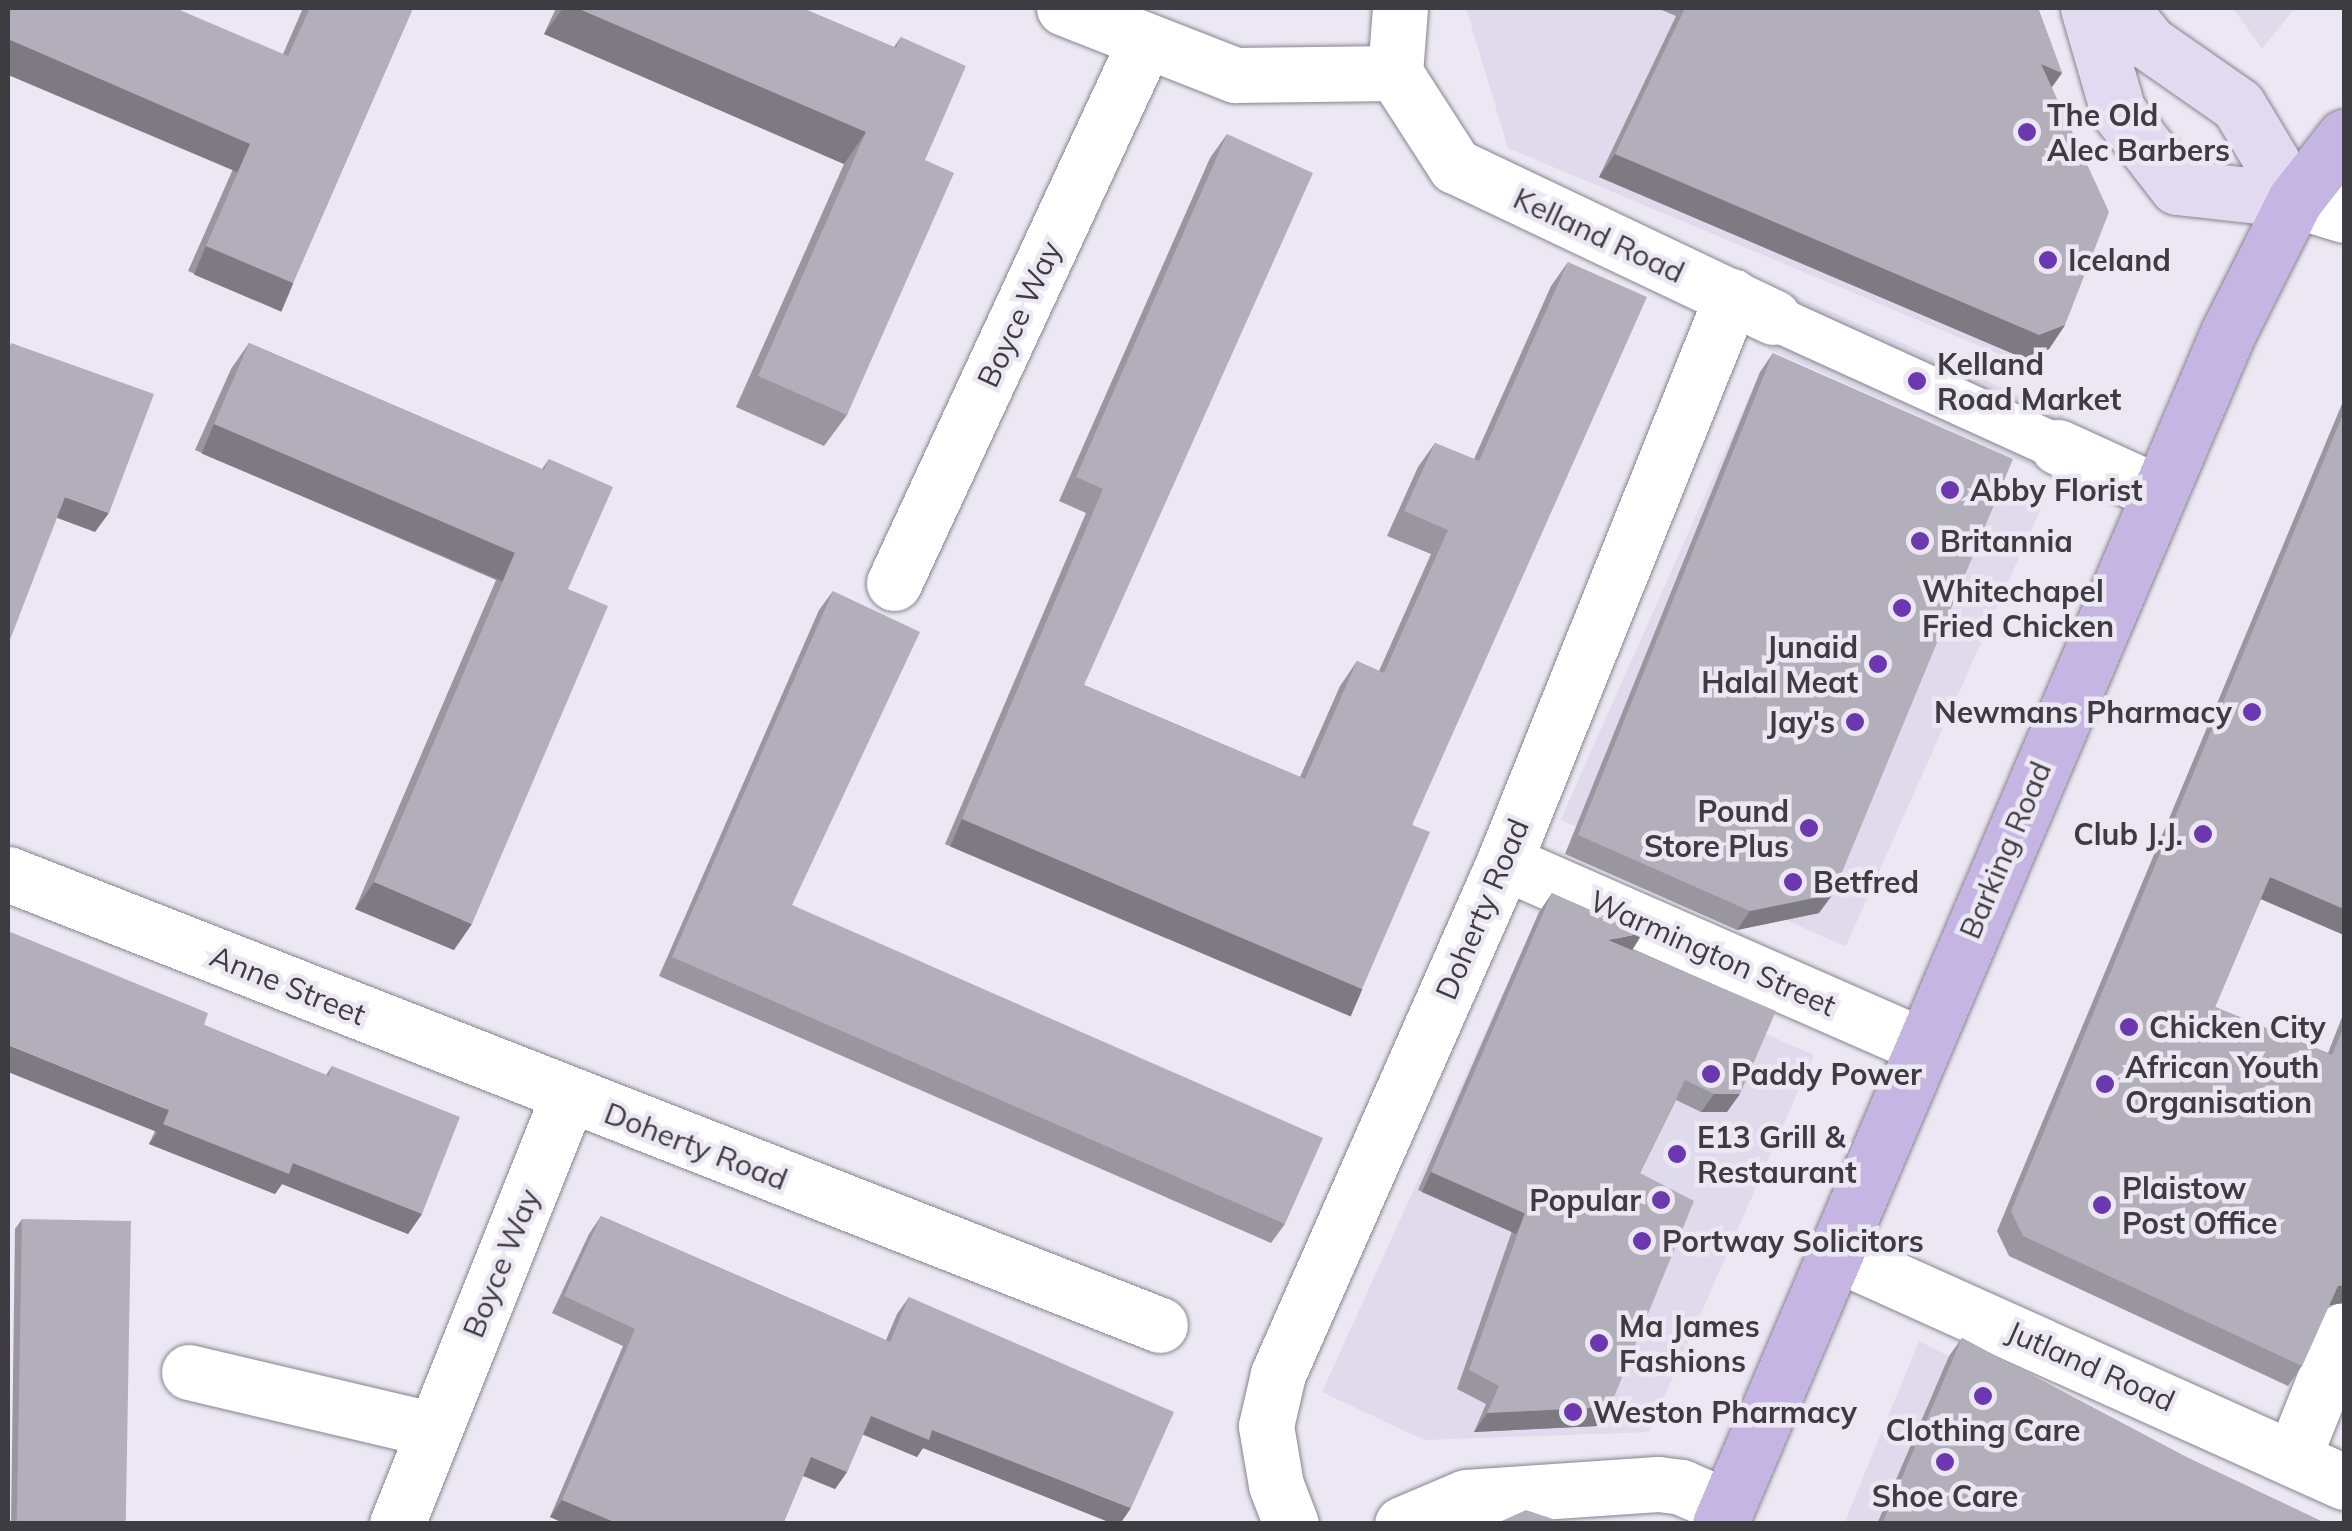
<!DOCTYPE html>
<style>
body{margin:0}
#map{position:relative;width:2352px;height:1531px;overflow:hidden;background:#ebe8f3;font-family:Mulish,sans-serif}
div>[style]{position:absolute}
.built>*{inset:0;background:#dfdaec;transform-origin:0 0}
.roads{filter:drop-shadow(0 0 2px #87848e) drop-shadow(0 0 2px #87848e)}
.pedestrian>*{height:45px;margin:-22.5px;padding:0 22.5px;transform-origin:22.5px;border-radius:22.5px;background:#fff}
.minor>*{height:55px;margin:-27.5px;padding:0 27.5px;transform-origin:27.5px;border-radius:27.5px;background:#fff}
.tertiary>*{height:55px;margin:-27.5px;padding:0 27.5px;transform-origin:27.5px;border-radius:27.5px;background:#fff}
.secondary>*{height:55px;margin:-27.5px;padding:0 27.5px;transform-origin:27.5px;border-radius:27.5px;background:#e2daf1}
.primary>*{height:55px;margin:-27.5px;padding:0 27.5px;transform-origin:27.5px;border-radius:27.5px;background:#c4b5e2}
.wall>*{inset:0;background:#9996a0}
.shaded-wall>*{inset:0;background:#7d7a82;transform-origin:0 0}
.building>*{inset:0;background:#b2afba;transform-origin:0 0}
.dots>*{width:28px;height:28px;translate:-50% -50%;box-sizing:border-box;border:5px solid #ebe8f3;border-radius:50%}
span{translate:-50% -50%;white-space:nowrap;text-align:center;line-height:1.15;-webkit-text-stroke:9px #ebe8f3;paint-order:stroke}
.poi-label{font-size:30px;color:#3d3c40;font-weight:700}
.left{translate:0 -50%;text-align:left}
.right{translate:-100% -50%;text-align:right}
.street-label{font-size:30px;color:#3d3c40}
.frame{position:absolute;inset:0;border:10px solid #3d3c40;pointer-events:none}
</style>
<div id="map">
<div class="built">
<i style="clip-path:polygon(1466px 8px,2009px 8px,2093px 245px,2037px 370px,1508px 148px)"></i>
<i style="clip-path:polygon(2233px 8px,2295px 8px,2262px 49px)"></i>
<i style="left:1792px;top:294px;width:298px;height:60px;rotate:24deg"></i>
<i style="left:1760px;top:372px;width:312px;height:490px;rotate:24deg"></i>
<i style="clip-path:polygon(1531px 931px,1814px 1055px,1649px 1432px,1424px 1440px,1322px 1392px)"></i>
<i style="clip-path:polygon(1919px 1341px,2175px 1471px,2157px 1523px,1844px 1524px)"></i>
</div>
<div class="roads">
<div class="pedestrian">
<i style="left:1773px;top:317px;width:313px;rotate:24.5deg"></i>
</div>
<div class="minor">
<i style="left:1064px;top:8px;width:184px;rotate:21.4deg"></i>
<i style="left:1235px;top:75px;width:160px;rotate:-0.7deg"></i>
<i style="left:1395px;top:73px;width:111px;rotate:57.2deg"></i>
<i style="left:1455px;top:166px;width:352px;rotate:25.4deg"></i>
<i style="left:1395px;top:73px;width:65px;rotate:-85.6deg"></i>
<i style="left:2058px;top:447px;width:111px;rotate:24.5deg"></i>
<i style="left:894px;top:583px;width:594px;rotate:-65.12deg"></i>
<i style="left:1504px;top:862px;width:455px;rotate:23.7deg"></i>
<i style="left:8px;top:874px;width:1237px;rotate:21.38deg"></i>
<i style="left:1835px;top:1253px;width:558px;rotate:24.22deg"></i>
<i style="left:189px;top:1372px;width:252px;rotate:13.3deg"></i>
<i style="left:2293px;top:1458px;width:138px;rotate:-68.3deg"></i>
<i style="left:397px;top:1524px;width:461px;rotate:-68.2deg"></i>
<i style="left:1291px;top:1524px;width:42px;rotate:-111deg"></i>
<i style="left:1276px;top:1485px;width:60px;rotate:-99.6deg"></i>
<i style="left:1266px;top:1426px;width:53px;rotate:-77deg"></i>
<i style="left:1278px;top:1374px;width:560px;rotate:-66.18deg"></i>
<i style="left:1504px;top:862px;width:610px;rotate:-68.06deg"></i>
<i style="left:1402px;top:1524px;width:69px;rotate:-22.9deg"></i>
<i style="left:1466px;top:1497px;width:192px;rotate:-3.9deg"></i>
<i style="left:1658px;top:1484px;width:23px;rotate:7deg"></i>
<i style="left:1681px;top:1487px;width:50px;rotate:23.5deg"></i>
</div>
<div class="tertiary">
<i style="left:2295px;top:200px;width:51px;rotate:17deg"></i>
</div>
<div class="secondary">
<i style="left:2088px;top:8px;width:107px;rotate:73.8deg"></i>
<i style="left:2118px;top:111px;width:96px;rotate:52.2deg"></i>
<i style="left:2177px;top:187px;width:119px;rotate:6.3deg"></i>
<i style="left:2121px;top:8px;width:45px;rotate:51.3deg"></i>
<i style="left:2149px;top:43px;width:108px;rotate:34.9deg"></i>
<i style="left:2238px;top:105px;width:111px;rotate:59deg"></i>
</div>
<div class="primary">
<i style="left:1720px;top:1524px;width:1295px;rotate:-66.9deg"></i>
<i style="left:2228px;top:333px;width:149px;rotate:-63.3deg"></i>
<i style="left:2295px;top:200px;width:80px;rotate:-52.1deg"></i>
</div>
</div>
<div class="wall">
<i style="clip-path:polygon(8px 8px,283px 54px,303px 8px,413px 8px,293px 283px,275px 308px,188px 271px,233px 169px,8px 72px)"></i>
<i style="clip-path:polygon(556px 8px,802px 8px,894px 47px,901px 37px,925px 160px,847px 415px,824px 446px,736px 407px,844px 164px,544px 34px)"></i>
<i style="clip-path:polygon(1657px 8px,2038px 8px,2062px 73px,2052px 87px,2065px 325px,2049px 349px,2023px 358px,1599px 177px,1676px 16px)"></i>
<i style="clip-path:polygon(1227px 134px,1084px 685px,1300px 777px,1340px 686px,1357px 661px,1379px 671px,1431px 554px,1387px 536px,1418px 467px,1435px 443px,1474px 459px,1551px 286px,1568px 262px,1412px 825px,1345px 1013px,945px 844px,1086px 513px,1059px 501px,1210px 158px)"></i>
<i style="clip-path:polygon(249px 343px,542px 469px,549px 459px,568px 589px,454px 950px,355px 909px,496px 580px,195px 450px,231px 369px)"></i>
<i style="clip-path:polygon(1773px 353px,1819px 913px,1737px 930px,1565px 854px,1760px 372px)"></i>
<i style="clip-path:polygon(2344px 399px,2344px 935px,2261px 899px,2215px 1007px,2328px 1053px,2344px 1012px,2344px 1303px,2329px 1305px,2302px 1366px,2288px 1386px,2009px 1256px,1997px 1231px)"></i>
<i style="clip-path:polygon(833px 591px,792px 905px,1285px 1224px,1271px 1243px,659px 976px,819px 610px)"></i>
<i style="clip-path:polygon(1552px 893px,1632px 950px,1727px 1112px,1701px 1112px,1676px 1100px,1640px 1173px,1610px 1407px,1597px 1426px,1474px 1432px,1486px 1404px,1457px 1389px,1512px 1231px,1418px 1190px,1539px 912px)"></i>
<i style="clip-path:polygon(204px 1025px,326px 1075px,332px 1066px,422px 1214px,408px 1234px,282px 1184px,275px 1194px,149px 1144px)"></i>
<i style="clip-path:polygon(601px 1216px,886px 1340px,897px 1314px,909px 1297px,1120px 1524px,1114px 1524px,923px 1448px,917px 1457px,863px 1434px,847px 1472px,835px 1489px,803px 1476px,783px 1524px,566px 1524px,550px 1517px,623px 1346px,552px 1313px,589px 1234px)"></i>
<i style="clip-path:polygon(22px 1219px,125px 1524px,11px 1524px,15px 1229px)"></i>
<i style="clip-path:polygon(1962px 1338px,2186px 1457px,2327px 1524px,1877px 1524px,1949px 1356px)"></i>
</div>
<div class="shaded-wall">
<i style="clip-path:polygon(563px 8px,577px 8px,866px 132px,844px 164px,544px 34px)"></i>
<i style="left:8px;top:39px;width:264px;height:33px;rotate:23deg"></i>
<i style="clip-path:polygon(2041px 64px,2062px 73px,2045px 96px)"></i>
<i style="clip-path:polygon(1615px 154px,2065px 325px,2049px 349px,2023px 358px,1599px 177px)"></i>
<i style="left:206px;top:246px;width:95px;height:31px;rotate:23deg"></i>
<i style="left:214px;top:424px;width:327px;height:32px;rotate:23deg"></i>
<i style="clip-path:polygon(65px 497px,109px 513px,95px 532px,52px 516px)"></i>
<i style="left:962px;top:819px;width:435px;height:30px;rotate:23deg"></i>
<i style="clip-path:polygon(2270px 877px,2344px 909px,2344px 935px,2256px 897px)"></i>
<i style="clip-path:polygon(374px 882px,472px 924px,454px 950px,355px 909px)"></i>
<i style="clip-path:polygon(1833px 894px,1819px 913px,1737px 930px,1750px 911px)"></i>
<i style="clip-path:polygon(1643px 933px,1631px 952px,1608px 940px)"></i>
<i style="left:8px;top:1045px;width:174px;height:25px;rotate:22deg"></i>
<i style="clip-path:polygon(1714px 1094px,1740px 1094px,1727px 1112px,1701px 1112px)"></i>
<i style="clip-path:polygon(163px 1124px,293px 1163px,422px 1214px,408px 1234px,282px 1184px,275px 1194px,149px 1144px)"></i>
<i style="left:1431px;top:1172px;width:103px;height:22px;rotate:24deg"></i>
<i style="clip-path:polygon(2344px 1285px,2344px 1303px,2324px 1306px,2338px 1286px)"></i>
<i style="clip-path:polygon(1610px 1407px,1597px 1426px,1474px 1432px,1487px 1413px)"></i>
<i style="clip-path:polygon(871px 1416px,932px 1430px,1131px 1508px,1120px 1524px,1114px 1524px,923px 1448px,917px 1457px,859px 1433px)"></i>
<i style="clip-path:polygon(811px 1457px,847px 1472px,835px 1489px,799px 1474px)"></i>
<i style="clip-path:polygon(562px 1500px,619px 1524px,566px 1524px,550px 1517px)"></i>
</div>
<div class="building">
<i style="clip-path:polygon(8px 8px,175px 8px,288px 56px,310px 8px,413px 8px,293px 283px,206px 246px,250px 144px,8px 39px)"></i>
<i style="clip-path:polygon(577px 8px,802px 8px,896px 48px,901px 37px,966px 66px,925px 160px,954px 173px,847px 415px,758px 376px,866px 132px)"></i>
<i style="clip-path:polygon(1685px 8px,2038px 8px,2062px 73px,2041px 64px,2109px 212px,2065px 325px,2039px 335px,1615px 154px)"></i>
<i style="clip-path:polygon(1227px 134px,1313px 173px,1084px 685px,1305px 779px,1357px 661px,1384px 673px,1448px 530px,1404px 511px,1435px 443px,1479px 461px,1568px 262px,1647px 297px,1412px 825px,1430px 832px,1362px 989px,962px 819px,1103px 489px,1076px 477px)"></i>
<i style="clip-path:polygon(11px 343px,154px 394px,109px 513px,65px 497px,8px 645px,8px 353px)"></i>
<i style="clip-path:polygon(249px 343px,544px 470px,549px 459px,613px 487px,568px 589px,608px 606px,472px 924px,374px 882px,515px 553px,214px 424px)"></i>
<i style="clip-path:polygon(1773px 353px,2013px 459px,1833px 894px,1750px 911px,1578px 835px)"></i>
<i style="clip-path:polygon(2344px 412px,2344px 909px,2270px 877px,2215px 1007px,2332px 1055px,2344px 1026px,2344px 1285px,2338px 1286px,2302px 1366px,2023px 1236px,2011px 1211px)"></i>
<i style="clip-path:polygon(833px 591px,920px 632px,792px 905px,1323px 1138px,1285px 1224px,672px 957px)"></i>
<i style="clip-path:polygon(1552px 893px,1643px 933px,1608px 940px,1776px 1011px,1740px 1094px,1714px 1094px,1685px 1080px,1640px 1173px,1694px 1201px,1610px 1407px,1487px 1413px,1499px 1386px,1469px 1370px,1525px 1213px,1431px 1172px)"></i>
<i style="clip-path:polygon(8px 931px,208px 1013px,204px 1025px,266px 1051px,329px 1076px,332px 1066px,460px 1117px,422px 1214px,293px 1163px,289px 1174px,163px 1124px,169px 1110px,8px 1045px)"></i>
<i style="clip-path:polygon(601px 1216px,890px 1342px,909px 1297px,1174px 1412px,1131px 1508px,932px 1430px,929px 1440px,871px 1416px,847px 1472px,811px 1457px,783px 1524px,619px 1524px,562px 1500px,635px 1329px,564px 1296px)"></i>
<i style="left:22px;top:1219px;width:109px;height:305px;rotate:1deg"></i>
<i style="clip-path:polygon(1962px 1338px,2186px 1457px,2327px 1524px,1882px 1524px)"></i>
<i style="clip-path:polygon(1526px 1510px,1568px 1524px,1495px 1524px)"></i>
</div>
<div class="dots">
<i style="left:2027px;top:132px;background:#6b38af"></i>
<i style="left:2048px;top:260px;background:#6b38af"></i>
<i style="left:1917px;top:381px;background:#6b38af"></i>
<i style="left:1950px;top:490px;background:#6b38af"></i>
<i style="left:1920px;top:541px;background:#6b38af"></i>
<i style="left:1902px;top:608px;background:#6b38af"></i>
<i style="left:1878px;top:664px;background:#6b38af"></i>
<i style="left:2252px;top:712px;background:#6b38af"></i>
<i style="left:1855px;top:722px;background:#6b38af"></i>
<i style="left:1809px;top:828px;background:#6b38af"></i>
<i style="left:2203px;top:834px;background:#6b38af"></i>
<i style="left:1793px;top:882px;background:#6b38af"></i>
<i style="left:2129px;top:1027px;background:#6b38af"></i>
<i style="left:1711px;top:1074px;background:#6b38af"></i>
<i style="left:2105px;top:1084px;background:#6b38af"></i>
<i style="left:1677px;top:1154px;background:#6b38af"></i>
<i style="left:1661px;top:1200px;background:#6b38af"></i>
<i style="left:2102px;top:1205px;background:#6b38af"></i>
<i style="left:1642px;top:1241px;background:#6b38af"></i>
<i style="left:1599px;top:1343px;background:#6b38af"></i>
<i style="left:1983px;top:1396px;background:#6b38af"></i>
<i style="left:1573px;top:1412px;background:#6b38af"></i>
<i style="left:1945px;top:1462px;background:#6b38af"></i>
</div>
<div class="poi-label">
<span class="left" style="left:2047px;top:132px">The Old<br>Alec Barbers</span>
<span class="left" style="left:2068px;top:260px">Iceland</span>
<span class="left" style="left:1937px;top:381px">Kelland<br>Road Market</span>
<span class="left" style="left:1970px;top:490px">Abby Florist</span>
<span class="left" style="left:1940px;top:541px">Britannia</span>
<span class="left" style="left:1922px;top:608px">Whitechapel<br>Fried Chicken</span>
<span class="right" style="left:1858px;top:664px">Junaid<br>Halal Meat</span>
<span class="right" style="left:2232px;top:712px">Newmans Pharmacy</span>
<span class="right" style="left:1835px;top:722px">Jay's</span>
<span class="right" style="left:1789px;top:828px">Pound<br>Store Plus</span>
<span class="right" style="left:2183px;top:834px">Club J.J.</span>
<span class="left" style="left:1813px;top:882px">Betfred</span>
<span class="left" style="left:2149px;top:1027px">Chicken City</span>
<span class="left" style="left:2125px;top:1084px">African Youth<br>Organisation</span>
<span class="left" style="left:1731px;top:1074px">Paddy Power</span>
<span class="left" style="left:1697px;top:1154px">E13 Grill &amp;<br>Restaurant</span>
<span class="left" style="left:2122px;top:1205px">Plaistow<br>Post Office</span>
<span class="right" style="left:1641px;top:1200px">Popular</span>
<span class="left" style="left:1662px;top:1241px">Portway Solicitors</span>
<span class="left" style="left:1619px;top:1343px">Ma James<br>Fashions</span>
<span class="left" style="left:1593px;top:1412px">Weston Pharmacy</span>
<span style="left:1983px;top:1430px">Clothing Care</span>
<span style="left:1945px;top:1496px">Shoe Care</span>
</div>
<div class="street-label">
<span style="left:1599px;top:235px;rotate:25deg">Kelland Road</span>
<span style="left:1019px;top:314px;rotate:-65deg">Boyce Way</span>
<span style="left:2005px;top:850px;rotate:-67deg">Barking Road</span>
<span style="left:1482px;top:909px;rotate:-67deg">Doherty Road</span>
<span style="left:1713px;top:953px;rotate:24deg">Warmington Street</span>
<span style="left:288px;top:985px;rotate:22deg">Anne Street</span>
<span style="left:696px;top:1146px;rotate:21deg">Doherty Road</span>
<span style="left:501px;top:1263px;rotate:-68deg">Boyce Way</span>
<span style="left:2091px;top:1366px;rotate:24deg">Jutland Road</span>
</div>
<div class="frame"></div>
</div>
